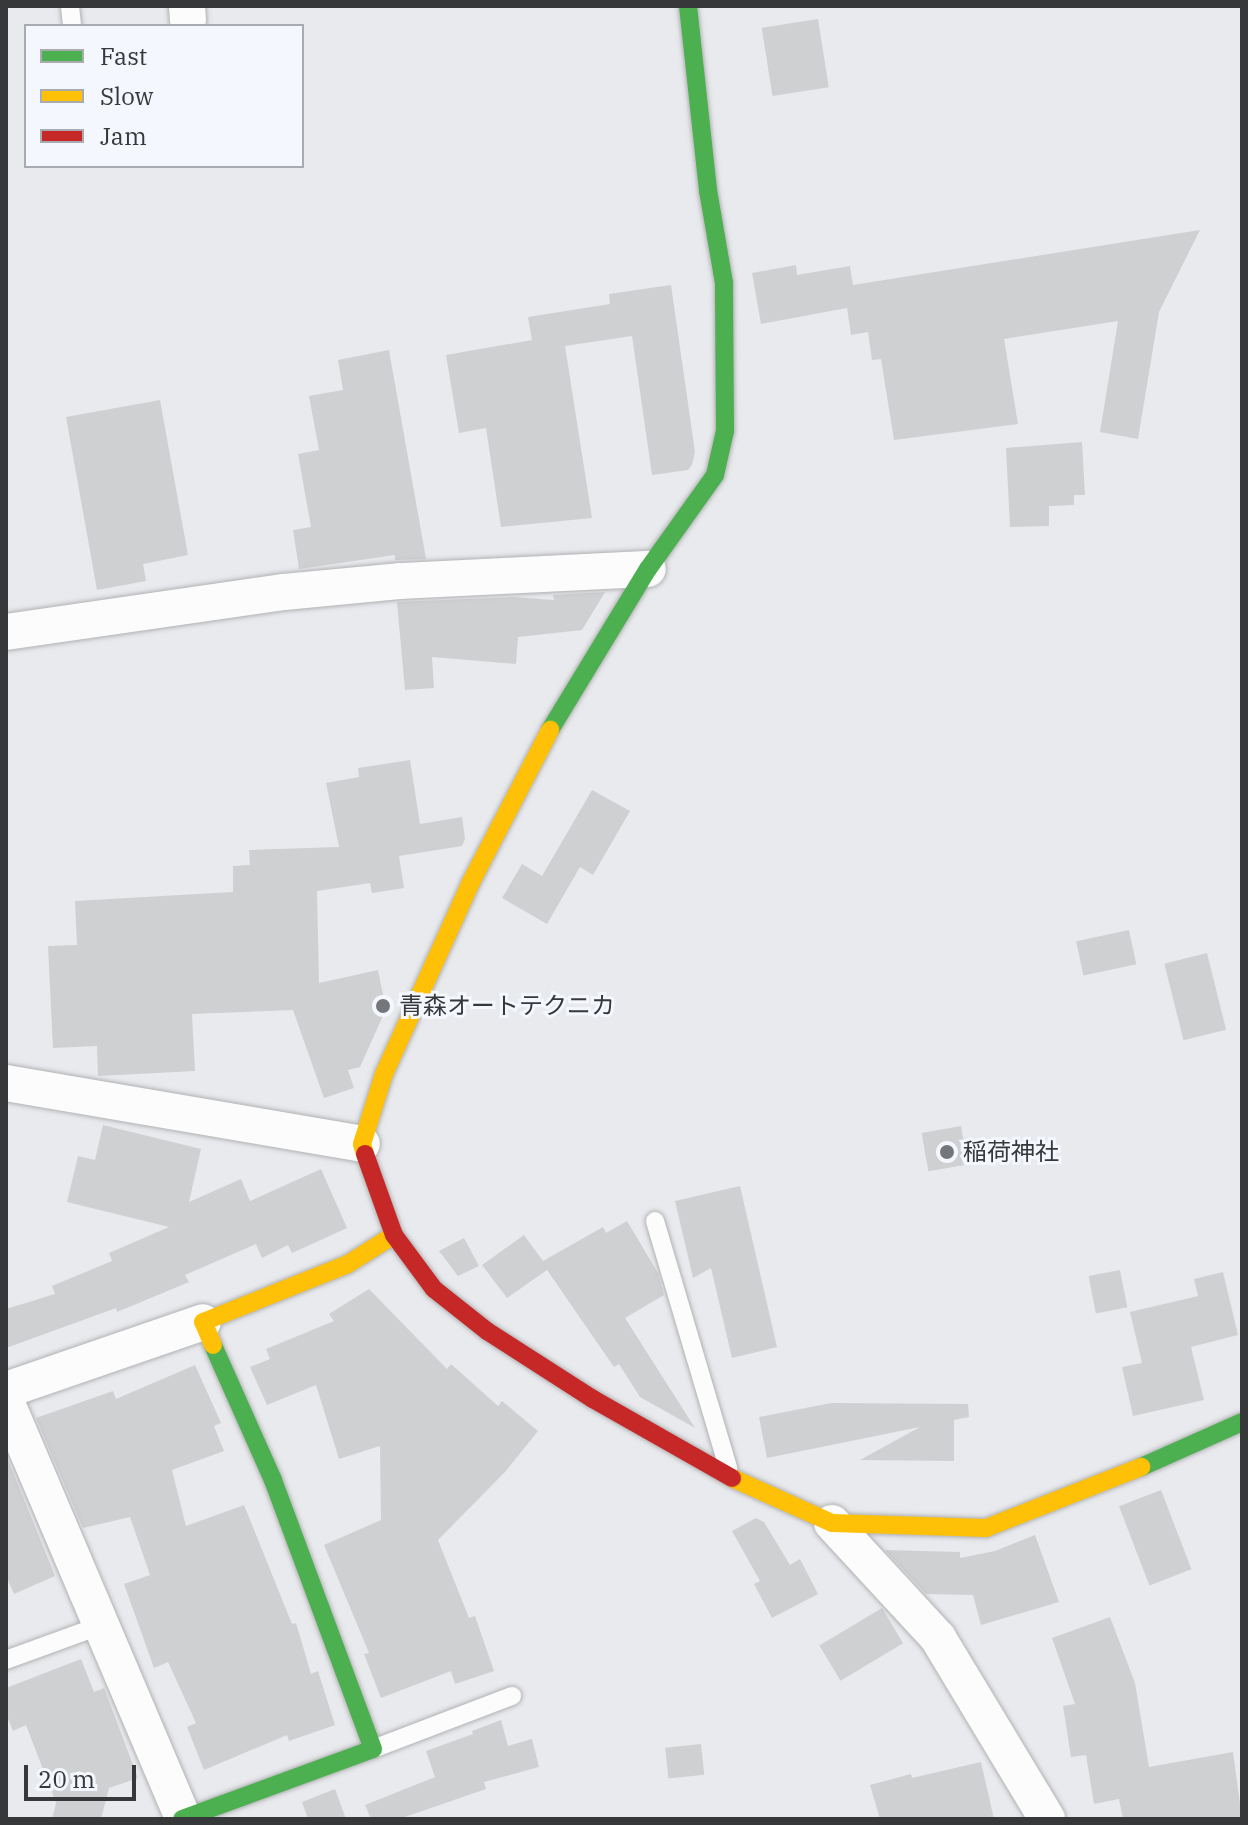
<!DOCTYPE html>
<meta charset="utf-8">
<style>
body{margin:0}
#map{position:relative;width:1248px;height:1825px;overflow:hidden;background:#e9eaed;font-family:"IBM Plex Serif","Noto Sans JP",serif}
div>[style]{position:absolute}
.building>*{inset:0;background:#cfd0d2;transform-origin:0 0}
.roads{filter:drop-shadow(0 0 2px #b1b2b4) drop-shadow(0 0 2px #b1b2b4)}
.lane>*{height:18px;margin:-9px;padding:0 9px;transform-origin:9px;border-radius:9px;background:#fcfcfc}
.street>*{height:36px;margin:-18px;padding:0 18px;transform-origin:18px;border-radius:18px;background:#fcfcfc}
.fast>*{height:18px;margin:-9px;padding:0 9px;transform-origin:9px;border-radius:9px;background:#4caf50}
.slow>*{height:18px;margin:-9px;padding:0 9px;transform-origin:9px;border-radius:9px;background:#ffc107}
.jam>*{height:18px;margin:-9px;padding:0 9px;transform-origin:9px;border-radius:9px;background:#c62828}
.dots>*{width:22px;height:22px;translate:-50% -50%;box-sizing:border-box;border:4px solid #f4f7fd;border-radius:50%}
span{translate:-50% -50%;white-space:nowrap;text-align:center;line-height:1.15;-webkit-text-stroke:6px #f4f7fd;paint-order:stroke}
.poi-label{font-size:24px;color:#37383a}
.left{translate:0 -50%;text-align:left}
.frame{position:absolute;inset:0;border:8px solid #37383a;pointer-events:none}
.legend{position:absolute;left:24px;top:24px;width:280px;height:144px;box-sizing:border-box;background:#f4f7fd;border:2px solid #a8abaf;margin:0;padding:10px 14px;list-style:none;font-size:24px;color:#37383a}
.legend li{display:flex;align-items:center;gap:16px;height:40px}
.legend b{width:40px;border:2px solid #a8abaf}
.scale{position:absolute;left:24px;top:1765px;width:112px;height:36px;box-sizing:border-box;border:4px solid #37383a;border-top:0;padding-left:10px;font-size:24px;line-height:28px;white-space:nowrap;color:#37383a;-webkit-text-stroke:6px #f4f7fd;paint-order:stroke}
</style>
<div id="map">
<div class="building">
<i style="left:818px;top:19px;width:69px;height:57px;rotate:81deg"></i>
<i style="clip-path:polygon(1200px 230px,1159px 312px,1138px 439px,1100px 432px,1118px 321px,1004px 339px,1018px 424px,894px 440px,881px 359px,872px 360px,868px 332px,851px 335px,847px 308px,761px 324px,752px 273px,796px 265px,797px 275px,850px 266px,853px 285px)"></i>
<i style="clip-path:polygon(671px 285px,695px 452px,692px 465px,688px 470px,652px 475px,632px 336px,565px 346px,592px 518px,501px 527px,486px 428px,459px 433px,446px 355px,532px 340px,528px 317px,610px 304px,609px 294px)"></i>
<i style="clip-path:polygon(389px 350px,426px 559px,395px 560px,395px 555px,299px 569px,293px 530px,311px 527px,298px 454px,319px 450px,309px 396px,343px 390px,338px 360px)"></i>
<i style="clip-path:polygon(160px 400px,188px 555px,143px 564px,146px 581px,97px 590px,66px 417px)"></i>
<i style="clip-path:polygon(1082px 442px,1085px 495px,1074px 495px,1074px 505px,1049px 506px,1049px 526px,1010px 527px,1006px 448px)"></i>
<i style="clip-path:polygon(605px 592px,582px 630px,518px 637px,516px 664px,432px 657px,434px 688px,405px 690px,397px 602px,514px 597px,554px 600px,553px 595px)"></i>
<i style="clip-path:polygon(410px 760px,420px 824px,462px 817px,465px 839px,462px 846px,399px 856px,404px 888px,372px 893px,370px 883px,317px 891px,319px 983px,378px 970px,386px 1009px,360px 1067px,348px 1070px,354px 1088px,324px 1098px,293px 1010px,192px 1014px,195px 1071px,98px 1076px,97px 1046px,53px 1048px,48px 946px,77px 945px,75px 901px,233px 892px,233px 866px,250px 865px,249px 850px,339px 847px,326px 783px,359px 777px,358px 768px)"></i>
<i style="clip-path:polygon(592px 790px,630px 811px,593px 875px,580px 867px,547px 924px,502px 898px,522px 864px,542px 876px)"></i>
<i style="left:1129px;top:930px;width:35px;height:54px;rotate:78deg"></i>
<i style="left:1207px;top:953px;width:79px;height:44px;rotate:76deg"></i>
<i style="clip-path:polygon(103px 1125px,201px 1149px,189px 1202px,241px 1179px,250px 1201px,321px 1169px,347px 1228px,292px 1253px,288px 1245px,262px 1258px,256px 1244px,185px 1275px,189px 1282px,117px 1312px,116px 1308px,6px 1348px,6px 1309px,55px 1294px,52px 1286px,112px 1261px,109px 1253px,169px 1227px,67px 1202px,78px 1156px,95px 1160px)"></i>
<i style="left:961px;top:1126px;width:39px;height:40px;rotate:80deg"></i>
<i style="clip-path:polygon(740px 1186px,777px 1347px,732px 1358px,711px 1268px,693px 1278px,675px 1201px)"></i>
<i style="clip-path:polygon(627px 1221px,658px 1273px,664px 1295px,625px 1318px,695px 1428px,640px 1397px,619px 1364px,614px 1367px,547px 1270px,507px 1298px,482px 1265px,524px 1235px,543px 1261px,603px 1227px,606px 1233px)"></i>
<i style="clip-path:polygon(464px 1238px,479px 1266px,458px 1276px,439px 1251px)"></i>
<i style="left:1120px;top:1270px;width:38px;height:32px;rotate:79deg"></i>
<i style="clip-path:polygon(1223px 1272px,1238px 1335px,1191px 1347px,1204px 1400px,1133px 1416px,1122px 1367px,1142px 1363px,1130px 1312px,1198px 1296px,1194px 1279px)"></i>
<i style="clip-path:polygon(369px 1289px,447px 1369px,451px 1364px,498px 1406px,502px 1401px,538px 1431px,505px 1472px,438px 1540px,469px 1618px,475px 1616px,494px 1671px,455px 1684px,451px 1671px,381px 1698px,364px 1654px,369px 1653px,324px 1545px,381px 1520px,380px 1446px,339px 1459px,316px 1385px,267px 1405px,250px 1367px,270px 1359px,266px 1349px,334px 1321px,329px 1314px)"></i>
<i style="clip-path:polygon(195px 1365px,221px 1423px,214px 1426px,224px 1451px,172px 1470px,186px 1526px,244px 1505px,292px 1624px,296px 1623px,311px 1674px,318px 1671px,335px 1725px,289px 1741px,287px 1735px,204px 1770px,187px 1727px,196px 1723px,168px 1662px,154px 1668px,124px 1584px,150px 1575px,130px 1517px,83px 1528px,36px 1418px,113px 1391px,116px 1399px)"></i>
<i style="clip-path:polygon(831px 1403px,968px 1404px,969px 1417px,954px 1420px,954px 1461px,860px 1460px,920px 1427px,767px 1458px,759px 1417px)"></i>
<i style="clip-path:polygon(6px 1455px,55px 1576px,14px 1594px,6px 1576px)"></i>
<i style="left:1161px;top:1490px;width:85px;height:45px;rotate:69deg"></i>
<i style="clip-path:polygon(756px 1518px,764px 1522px,790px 1565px,800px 1559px,818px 1594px,772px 1618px,754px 1584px,760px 1581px,732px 1531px)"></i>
<i style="clip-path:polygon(1035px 1535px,1059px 1602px,981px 1625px,973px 1595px,926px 1594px,885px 1550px,960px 1552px,960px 1558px,995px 1551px)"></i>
<i style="left:882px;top:1608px;width:41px;height:73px;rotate:59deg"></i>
<i style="clip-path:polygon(1110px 1617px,1135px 1683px,1149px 1767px,1233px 1752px,1242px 1819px,1123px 1819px,1119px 1799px,1094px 1804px,1086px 1755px,1071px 1757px,1063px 1706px,1075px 1704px,1052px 1638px)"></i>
<i style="clip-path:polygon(81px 1659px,94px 1692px,104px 1688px,138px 1778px,109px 1788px,101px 1819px,52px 1819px,56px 1803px,26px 1725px,13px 1731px,6px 1714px,6px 1688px)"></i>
<i style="clip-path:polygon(501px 1720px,508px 1746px,532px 1739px,539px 1767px,484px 1782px,486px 1789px,399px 1819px,371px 1819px,365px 1805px,435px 1777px,426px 1751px,473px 1734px,472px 1731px)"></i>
<i style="left:701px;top:1744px;width:31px;height:36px;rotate:84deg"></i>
<i style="clip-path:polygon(981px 1762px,994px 1819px,880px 1819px,870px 1785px,911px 1774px,912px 1778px)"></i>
<i style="clip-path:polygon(335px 1789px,346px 1819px,308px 1819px,302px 1802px)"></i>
</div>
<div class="roads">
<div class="lane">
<i style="left:70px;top:6px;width:20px;rotate:84deg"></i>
<i style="left:655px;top:1221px;width:258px;rotate:73.5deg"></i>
<i style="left:6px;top:1660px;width:102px;rotate:-20deg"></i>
<i style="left:373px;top:1749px;width:149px;rotate:-20.9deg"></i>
</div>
<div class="street">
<i style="left:187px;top:6px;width:14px;rotate:86deg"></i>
<i style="left:6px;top:632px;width:281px;rotate:-8.2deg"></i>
<i style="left:284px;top:592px;width:118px;rotate:-5.4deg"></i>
<i style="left:401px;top:581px;width:247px;rotate:-2.8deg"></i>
<i style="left:6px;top:1083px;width:361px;rotate:9.7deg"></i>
<i style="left:6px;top:1390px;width:208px;rotate:-19deg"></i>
<i style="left:6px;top:1401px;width:452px;rotate:67deg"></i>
<i style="left:832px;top:1523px;width:156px;rotate:47.3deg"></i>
<i style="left:938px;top:1638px;width:211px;rotate:58.9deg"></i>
</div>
<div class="fast">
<i style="left:550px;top:730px;width:188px;rotate:-58.7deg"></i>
<i style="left:648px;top:569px;width:115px;rotate:-54.5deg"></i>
<i style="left:715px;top:475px;width:45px;rotate:-77.2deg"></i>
<i style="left:725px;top:431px;width:148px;rotate:-90.4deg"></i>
<i style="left:724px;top:283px;width:94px;rotate:-99.8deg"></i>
<i style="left:708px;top:190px;width:185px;rotate:-96.2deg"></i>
<i style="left:1141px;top:1467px;width:111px;rotate:-24deg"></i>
<i style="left:182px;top:1819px;width:203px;rotate:-20.1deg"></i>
<i style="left:373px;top:1749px;width:287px;rotate:-110.4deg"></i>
<i style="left:273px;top:1480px;width:148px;rotate:-114deg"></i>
</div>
<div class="slow">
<i style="left:365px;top:1154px;width:10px;rotate:-107deg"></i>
<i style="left:362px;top:1144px;width:73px;rotate:-72.6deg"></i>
<i style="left:384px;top:1074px;width:209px;rotate:-65.6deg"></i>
<i style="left:470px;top:884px;width:174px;rotate:-62.5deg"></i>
<i style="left:213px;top:1345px;width:25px;rotate:-113deg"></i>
<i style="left:203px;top:1322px;width:156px;rotate:-21.8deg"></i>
<i style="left:348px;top:1264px;width:54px;rotate:-32.2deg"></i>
<i style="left:732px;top:1478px;width:110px;rotate:24.2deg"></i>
<i style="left:832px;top:1523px;width:154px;rotate:1.9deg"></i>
<i style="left:986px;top:1528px;width:167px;rotate:-21.5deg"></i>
</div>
<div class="jam">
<i style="left:365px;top:1154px;width:86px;rotate:70.3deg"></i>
<i style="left:394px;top:1235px;width:67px;rotate:53.5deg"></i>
<i style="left:434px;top:1289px;width:68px;rotate:38.4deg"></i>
<i style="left:487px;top:1331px;width:126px;rotate:32.7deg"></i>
<i style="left:593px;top:1399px;width:160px;rotate:29.6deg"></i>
</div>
</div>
<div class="dots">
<i style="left:383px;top:1006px;background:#757679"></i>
<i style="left:947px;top:1152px;background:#757679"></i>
</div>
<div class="poi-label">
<span class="left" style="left:399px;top:1006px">青森オートテクニカ</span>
<span class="left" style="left:963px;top:1152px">稲荷神社</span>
</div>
<div class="frame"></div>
<ul class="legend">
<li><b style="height:10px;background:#4caf50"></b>Fast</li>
<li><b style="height:10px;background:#ffc107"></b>Slow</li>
<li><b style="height:10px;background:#c62828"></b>Jam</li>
</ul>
<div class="scale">20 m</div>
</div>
